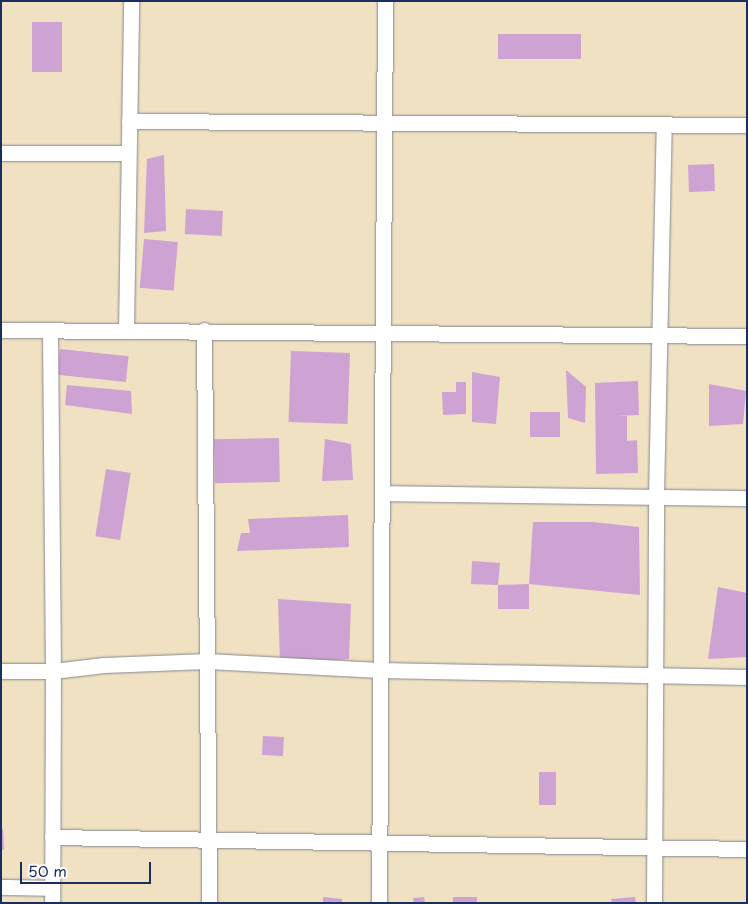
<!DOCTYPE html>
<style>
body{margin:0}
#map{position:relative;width:748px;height:904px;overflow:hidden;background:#efe1c1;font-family:"Playpen Sans",sans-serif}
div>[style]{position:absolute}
.building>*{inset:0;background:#cea3d4;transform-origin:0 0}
.roads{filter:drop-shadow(0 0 1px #858890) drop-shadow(0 0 1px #858890)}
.street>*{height:15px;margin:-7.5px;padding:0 7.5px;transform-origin:7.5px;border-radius:7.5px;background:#fff}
span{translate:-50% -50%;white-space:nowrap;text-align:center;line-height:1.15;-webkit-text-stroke:4px #fff;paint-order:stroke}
.frame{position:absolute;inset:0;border:2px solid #1b2f5e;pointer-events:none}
.scale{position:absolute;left:20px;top:862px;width:131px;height:22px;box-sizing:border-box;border:2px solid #1b2f5e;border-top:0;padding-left:6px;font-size:15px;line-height:18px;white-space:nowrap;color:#1b2f5e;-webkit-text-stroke:4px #fff;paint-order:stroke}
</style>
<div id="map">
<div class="building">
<i style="left:32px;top:22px;width:30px;height:50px"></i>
<i style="left:498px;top:34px;width:83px;height:25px"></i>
<i style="clip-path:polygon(164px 155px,166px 231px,144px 233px,147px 159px)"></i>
<i style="left:714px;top:164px;width:27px;height:26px;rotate:88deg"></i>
<i style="left:186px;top:209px;width:37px;height:25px;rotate:3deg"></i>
<i style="left:144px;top:239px;width:34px;height:49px;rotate:5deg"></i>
<i style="left:60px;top:349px;width:69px;height:26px;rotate:6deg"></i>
<i style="left:291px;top:351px;width:59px;height:71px;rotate:2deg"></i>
<i style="clip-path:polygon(566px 370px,586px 387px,585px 423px,568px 418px)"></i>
<i style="clip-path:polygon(472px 372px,500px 377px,496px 424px,472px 422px)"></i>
<i style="clip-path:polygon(638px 381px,639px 415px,616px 416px,627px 416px,627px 441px,637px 440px,638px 473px,596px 474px,595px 383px)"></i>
<i style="clip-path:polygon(456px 382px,466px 382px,466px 414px,443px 415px,442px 392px,456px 392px)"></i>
<i style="clip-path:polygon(709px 384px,746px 391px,743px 424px,709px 426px)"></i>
<i style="clip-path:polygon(67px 385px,131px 391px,132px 414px,65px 405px)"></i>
<i style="left:560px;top:412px;width:25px;height:30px;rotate:90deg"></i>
<i style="left:279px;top:438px;width:44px;height:65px;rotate:89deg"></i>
<i style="clip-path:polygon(325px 439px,351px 444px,353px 480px,322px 481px)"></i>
<i style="left:106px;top:469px;width:25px;height:68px;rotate:9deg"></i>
<i style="clip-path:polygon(348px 515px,349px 547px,237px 551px,241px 533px,250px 533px,248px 519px)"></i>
<i style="clip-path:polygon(533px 522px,593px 522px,639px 527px,640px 595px,529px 584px)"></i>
<i style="clip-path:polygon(472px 561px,500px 563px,498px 585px,529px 584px,529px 609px,498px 609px,498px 585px,471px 584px)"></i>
<i style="clip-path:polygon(718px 587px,747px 593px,747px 657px,708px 659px)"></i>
<i style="clip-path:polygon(278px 599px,351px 604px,349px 659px,280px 665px)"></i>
<i style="left:263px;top:736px;width:21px;height:19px;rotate:3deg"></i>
<i style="left:539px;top:772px;width:17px;height:33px"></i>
<i style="clip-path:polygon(1px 829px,3px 829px,4px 850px,1px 850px)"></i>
<i style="clip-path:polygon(323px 897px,342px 899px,342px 903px,323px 903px)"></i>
<i style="clip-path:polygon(424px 897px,425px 903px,414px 903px,413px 898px)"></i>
<i style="left:453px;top:897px;width:24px;height:6px"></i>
<i style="clip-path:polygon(635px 897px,636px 903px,612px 903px,611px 899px)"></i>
</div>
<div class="roads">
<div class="street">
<i style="left:129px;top:121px;width:618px;rotate:0.37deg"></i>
<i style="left:1px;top:153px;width:127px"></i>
<i style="left:1px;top:330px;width:746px;rotate:0.46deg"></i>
<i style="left:204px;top:330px;width:573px;rotate:89.5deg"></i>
<i style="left:50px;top:331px;width:340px;rotate:89.5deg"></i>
<i style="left:53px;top:671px;width:232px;rotate:90.2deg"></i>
<i style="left:126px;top:331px;width:330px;rotate:-89.1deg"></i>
<i style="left:382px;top:493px;width:365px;rotate:0.8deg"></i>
<i style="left:1px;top:671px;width:52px"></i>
<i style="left:53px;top:671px;width:51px;rotate:-6.7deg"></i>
<i style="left:104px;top:665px;width:103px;rotate:-2.2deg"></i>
<i style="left:207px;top:661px;width:173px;rotate:3deg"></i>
<i style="left:380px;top:670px;width:367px;rotate:1.1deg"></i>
<i style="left:52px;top:837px;width:695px;rotate:0.99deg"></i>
<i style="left:1px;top:887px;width:51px;rotate:1.1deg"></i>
<i style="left:379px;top:903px;width:902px;rotate:-89.62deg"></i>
<i style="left:654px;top:903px;width:407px;rotate:-89.7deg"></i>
<i style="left:656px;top:496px;width:372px;rotate:-88.8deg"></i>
</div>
</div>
<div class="frame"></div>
<div class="scale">50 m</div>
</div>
